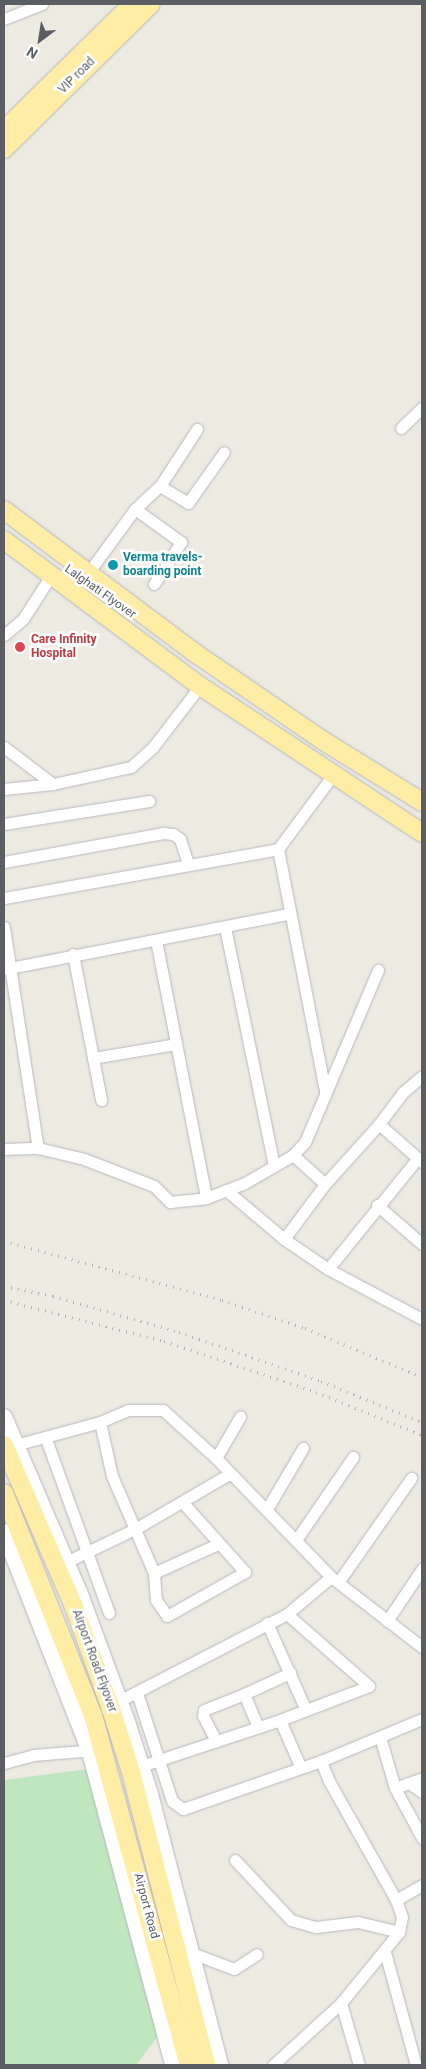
<!DOCTYPE html>
<style>
body{margin:0}
#map{position:relative;width:426px;height:2069px;overflow:hidden;background:#edeae2;font-family:Roboto,sans-serif}
div>[style]{position:absolute}
.green>*{inset:0;background:#bfe6be}
.roads{filter:drop-shadow(0 0 1px #b5b8bd) drop-shadow(0 0 1px #b5b8bd)}
.street>*{height:11px;margin:-5.5px;padding:0 5.5px;transform-origin:5.5px;border-radius:5.5px;background:#fff}
.secondary>*{height:16px;margin:-8px;padding:0 8px;transform-origin:8px;border-radius:8px;background:#fff}
.primary>*{height:18px;margin:-9px;padding:0 9px;transform-origin:9px;border-radius:9px;background:#ffeda5}
.rail>*{height:3px;margin-top:-1.5px;transform-origin:0;background:repeating-linear-gradient(90deg,#b1b2b3 0 1px,transparent 0 7px)}
.dots>*{width:14px;height:14px;translate:-50% -50%;box-sizing:border-box;border:2px solid #fff;border-radius:50%}
span{translate:-50% -50%;white-space:nowrap;text-align:center;line-height:1.15;-webkit-text-stroke:5px #fff;paint-order:stroke}
.street-label{font-size:12px;color:#5a5e63}
.culture-label{font-size:12px;color:#0d838f;font-weight:700}
.left{translate:0 -50%;text-align:left}
.health-label{font-size:12px;color:#be3a42;font-weight:700}
.frame{position:absolute;inset:0;border:5px solid #5a5e63;pointer-events:none}
.north{position:absolute;left:15px;top:15px;width:50px;height:50px;-webkit-text-stroke:4px #fff;paint-order:stroke;rotate:211deg;font-size:14px;font-weight:700;line-height:20px;text-align:center;color:#5a5e63}
.north::after{content:'';display:block;margin:auto;width:18px;height:22px;background:#5a5e63;clip-path:polygon(50% 0,100% 100%,50% 72%,0 100%)}
</style>
<div id="map">
<div class="green">
<i style="clip-path:polygon(95px 1768px,159px 2035px,136px 2065px,4px 2065px,4px 1780px)"></i>
</div>
<div class="roads">
<div class="street">
<i style="left:4px;top:19px;width:41px;rotate:-21.5deg"></i>
<i style="left:401px;top:428px;width:29px;rotate:-44deg"></i>
<i style="left:160px;top:486px;width:33px;rotate:31deg"></i>
<i style="left:188px;top:503px;width:62px;rotate:-54.8deg"></i>
<i style="left:135px;top:509px;width:57px;rotate:35.7deg"></i>
<i style="left:181px;top:542px;width:50px;rotate:122.7deg"></i>
<i style="left:88px;top:573px;width:79px;rotate:-53.7deg"></i>
<i style="left:135px;top:509px;width:34px;rotate:-43deg"></i>
<i style="left:160px;top:486px;width:68px;rotate:-57deg"></i>
<i style="left:4px;top:635px;width:25px;rotate:-40deg"></i>
<i style="left:23px;top:619px;width:50px;rotate:-57.3deg"></i>
<i style="left:4px;top:747px;width:61px;rotate:37.1deg"></i>
<i style="left:4px;top:789px;width:49px;rotate:-5.8deg"></i>
<i style="left:53px;top:784px;width:80px;rotate:-12.3deg"></i>
<i style="left:131px;top:767px;width:30px;rotate:-42deg"></i>
<i style="left:153px;top:747px;width:77px;rotate:-52.4deg"></i>
<i style="left:4px;top:824px;width:147px;rotate:-9deg"></i>
<i style="left:278px;top:849px;width:247px;rotate:79deg"></i>
<i style="left:4px;top:862px;width:162px;rotate:-10.3deg"></i>
<i style="left:163px;top:833px;width:10px;rotate:6deg"></i>
<i style="left:173px;top:834px;width:9px;rotate:36deg"></i>
<i style="left:180px;top:839px;width:26px;rotate:72deg"></i>
<i style="left:4px;top:898px;width:278px;rotate:-10.1deg"></i>
<i style="left:278px;top:849px;width:91px;rotate:-53.5deg"></i>
<i style="left:4px;top:927px;width:224px;rotate:81.3deg"></i>
<i style="left:225px;top:927px;width:243px;rotate:78.4deg"></i>
<i style="left:156px;top:940px;width:263px;rotate:79deg"></i>
<i style="left:73px;top:954px;width:149px;rotate:79.1deg"></i>
<i style="left:4px;top:969px;width:289px;rotate:-11deg"></i>
<i style="left:93px;top:1058px;width:84px;rotate:-9.6deg"></i>
<i style="left:379px;top:1124px;width:57px;rotate:41.5deg"></i>
<i style="left:4px;top:1149px;width:34px;rotate:-2deg"></i>
<i style="left:38px;top:1148px;width:47px;rotate:13.4deg"></i>
<i style="left:84px;top:1159px;width:75px;rotate:21.1deg"></i>
<i style="left:154px;top:1186px;width:23px;rotate:45deg"></i>
<i style="left:170px;top:1202px;width:36px;rotate:-6deg"></i>
<i style="left:206px;top:1198px;width:40px;rotate:-21deg"></i>
<i style="left:243px;top:1184px;width:58px;rotate:-30.1deg"></i>
<i style="left:293px;top:1155px;width:18px;rotate:-47deg"></i>
<i style="left:305px;top:1142px;width:187px;rotate:-67deg"></i>
<i style="left:293px;top:1155px;width:43px;rotate:42.2deg"></i>
<i style="left:226px;top:1190px;width:76px;rotate:40.2deg"></i>
<i style="left:284px;top:1239px;width:53px;rotate:34.3deg"></i>
<i style="left:328px;top:1269px;width:106px;rotate:28deg"></i>
<i style="left:377px;top:1205px;width:60px;rotate:40.9deg"></i>
<i style="left:284px;top:1239px;width:69px;rotate:-53.3deg"></i>
<i style="left:325px;top:1184px;width:81px;rotate:-48deg"></i>
<i style="left:379px;top:1124px;width:39px;rotate:-53deg"></i>
<i style="left:402px;top:1093px;width:26px;rotate:-40deg"></i>
<i style="left:328px;top:1269px;width:143px;rotate:-51deg"></i>
<i style="left:100px;top:1422px;width:55px;rotate:77.5deg"></i>
<i style="left:112px;top:1476px;width:106px;rotate:66.6deg"></i>
<i style="left:154px;top:1573px;width:27px;rotate:86deg"></i>
<i style="left:156px;top:1600px;width:19px;rotate:55deg"></i>
<i style="left:167px;top:1616px;width:90px;rotate:-29.4deg"></i>
<i style="left:245px;top:1572px;width:93px;rotate:-131.9deg"></i>
<i style="left:46px;top:1439px;width:185px;rotate:70.1deg"></i>
<i style="left:15px;top:1445px;width:88px;rotate:-15.1deg"></i>
<i style="left:100px;top:1422px;width:30px;rotate:-23deg"></i>
<i style="left:128px;top:1410px;width:35px"></i>
<i style="left:163px;top:1410px;width:72px;rotate:42.2deg"></i>
<i style="left:216px;top:1458px;width:165px;rotate:46deg"></i>
<i style="left:331px;top:1577px;width:115px;rotate:37.6deg"></i>
<i style="left:216px;top:1458px;width:48px;rotate:-59.7deg"></i>
<i style="left:267px;top:1509px;width:71px;rotate:-59.5deg"></i>
<i style="left:296px;top:1540px;width:101px;rotate:-55.5deg"></i>
<i style="left:66px;top:1562px;width:76px;rotate:-25.6deg"></i>
<i style="left:135px;top:1529px;width:109px;rotate:-30.3deg"></i>
<i style="left:154px;top:1573px;width:70px;rotate:-24.4deg"></i>
<i style="left:339px;top:1581px;width:126px;rotate:-55deg"></i>
<i style="left:387px;top:1621px;width:63px;rotate:-56.1deg"></i>
<i style="left:267px;top:1623px;width:95px;rotate:65.9deg"></i>
<i style="left:137px;top:1693px;width:114px;rotate:72deg"></i>
<i style="left:172px;top:1801px;width:14px;rotate:36deg"></i>
<i style="left:183px;top:1809px;width:146px;rotate:-19.2deg"></i>
<i style="left:321px;top:1761px;width:109px;rotate:-22.6deg"></i>
<i style="left:244px;top:1694px;width:51px;rotate:-24.5deg"></i>
<i style="left:119px;top:1701px;width:189px;rotate:-27.4deg"></i>
<i style="left:287px;top:1614px;width:57px;rotate:-40.1deg"></i>
<i style="left:280px;top:1720px;width:50px;rotate:66.5deg"></i>
<i style="left:380px;top:1737px;width:53px;rotate:73.6deg"></i>
<i style="left:395px;top:1788px;width:57px;rotate:61.6deg"></i>
<i style="left:216px;top:1741px;width:28px;rotate:-117deg"></i>
<i style="left:203px;top:1716px;width:6px;rotate:-81deg"></i>
<i style="left:204px;top:1710px;width:43px;rotate:-21.8deg"></i>
<i style="left:244px;top:1694px;width:36px;rotate:67deg"></i>
<i style="left:4px;top:1763px;width:30px;rotate:-15deg"></i>
<i style="left:33px;top:1755px;width:62px;rotate:-4.6deg"></i>
<i style="left:141px;top:1766px;width:146px;rotate:-18.3deg"></i>
<i style="left:280px;top:1720px;width:95px;rotate:-20.9deg"></i>
<i style="left:369px;top:1686px;width:109px;rotate:-138.7deg"></i>
<i style="left:409px;top:1783px;width:16px;rotate:35deg"></i>
<i style="left:395px;top:1788px;width:29px;rotate:-20deg"></i>
<i style="left:235px;top:1860px;width:82px;rotate:47deg"></i>
<i style="left:291px;top:1920px;width:26px;rotate:16deg"></i>
<i style="left:316px;top:1927px;width:42px;rotate:-6.8deg"></i>
<i style="left:358px;top:1922px;width:42px;rotate:13.7deg"></i>
<i style="left:396px;top:1900px;width:30px;rotate:-30deg"></i>
<i style="left:189px;top:1952px;width:48px;rotate:20.7deg"></i>
<i style="left:234px;top:1969px;width:27px;rotate:-33deg"></i>
<i style="left:385px;top:1952px;width:117px;rotate:74.7deg"></i>
<i style="left:341px;top:2003px;width:65px;rotate:73.8deg"></i>
<i style="left:273px;top:2065px;width:92px;rotate:-42.4deg"></i>
<i style="left:341px;top:2003px;width:92px;rotate:-50.8deg"></i>
<i style="left:399px;top:1932px;width:15px;rotate:-79deg"></i>
<i style="left:402px;top:1917px;width:18px;rotate:-109deg"></i>
<i style="left:396px;top:1900px;width:137px;rotate:-119.4deg"></i>
<i style="left:329px;top:1781px;width:22px;rotate:-112deg"></i>
</div>
<div class="secondary">
<i style="left:4px;top:1417px;width:196px;rotate:66.8deg"></i>
<i style="left:81px;top:1597px;width:136px;rotate:69.8deg"></i>
<i style="left:128px;top:1725px;width:72px;rotate:72.3deg"></i>
<i style="left:150px;top:1794px;width:280px;rotate:75.5deg"></i>
<i style="left:4px;top:1532px;width:236px;rotate:68.6deg"></i>
<i style="left:90px;top:1752px;width:324px;rotate:75.1deg"></i>
</div>
<div class="primary">
<i style="left:4px;top:130px;width:180px;rotate:-44.5deg"></i>
<i style="left:4px;top:149px;width:206px;rotate:-44.6deg"></i>
<i style="left:4px;top:510px;width:242px;rotate:36.8deg"></i>
<i style="left:198px;top:655px;width:150px;rotate:34.4deg"></i>
<i style="left:322px;top:740px;width:118px;rotate:31.8deg"></i>
<i style="left:4px;top:540px;width:244px;rotate:36.7deg"></i>
<i style="left:200px;top:686px;width:266px;rotate:33.5deg"></i>
<i style="left:4px;top:1445px;width:176px;rotate:66.6deg"></i>
<i style="left:74px;top:1607px;width:109px;rotate:70.1deg"></i>
<i style="left:111px;top:1709px;width:66px;rotate:72.4deg"></i>
<i style="left:131px;top:1772px;width:302px;rotate:75.6deg"></i>
<i style="left:4px;top:1493px;width:239px;rotate:68.2deg"></i>
<i style="left:93px;top:1715px;width:363px;rotate:74.7deg"></i>
</div>
</div>
<div class="rail">
<i style="left:4px;top:1241px;width:226px;rotate:15.1deg"></i>
<i style="left:222px;top:1300px;width:88px;rotate:18.6deg"></i>
<i style="left:305px;top:1328px;width:127px;rotate:22.7deg"></i>
<i style="left:4px;top:1286px;width:50px;rotate:11.5deg"></i>
<i style="left:53px;top:1296px;width:131px;rotate:15.9deg"></i>
<i style="left:179px;top:1332px;width:150px;rotate:19deg"></i>
<i style="left:321px;top:1381px;width:109px;rotate:22.1deg"></i>
<i style="left:4px;top:1300px;width:165px;rotate:14.4deg"></i>
<i style="left:164px;top:1341px;width:160px;rotate:18.5deg"></i>
<i style="left:316px;top:1392px;width:114px;rotate:22.1deg"></i>
</div>
<div class="dots">
<i style="left:113px;top:565px;background:#0f9aa8"></i>
<i style="left:20px;top:647px;background:#e0444e"></i>
</div>
<div class="street-label">
<span style="left:77px;top:76px;rotate:-45deg">VIP road</span>
<span style="left:100px;top:592px;rotate:35deg">Lalghati Flyover</span>
<span style="left:94px;top:1661px;rotate:70deg">Airport Road Flyover</span>
<span style="left:146px;top:1906px;rotate:75deg">Airport Road</span>
</div>
<div class="culture-label">
<span class="left" style="left:123px;top:565px">Verma travels-<br>boarding point</span>
</div>
<div class="health-label">
<span class="left" style="left:31px;top:647px">Care Infinity<br>Hospital</span>
</div>
<div class="frame"></div>
<div class="north">N</div>
</div>
